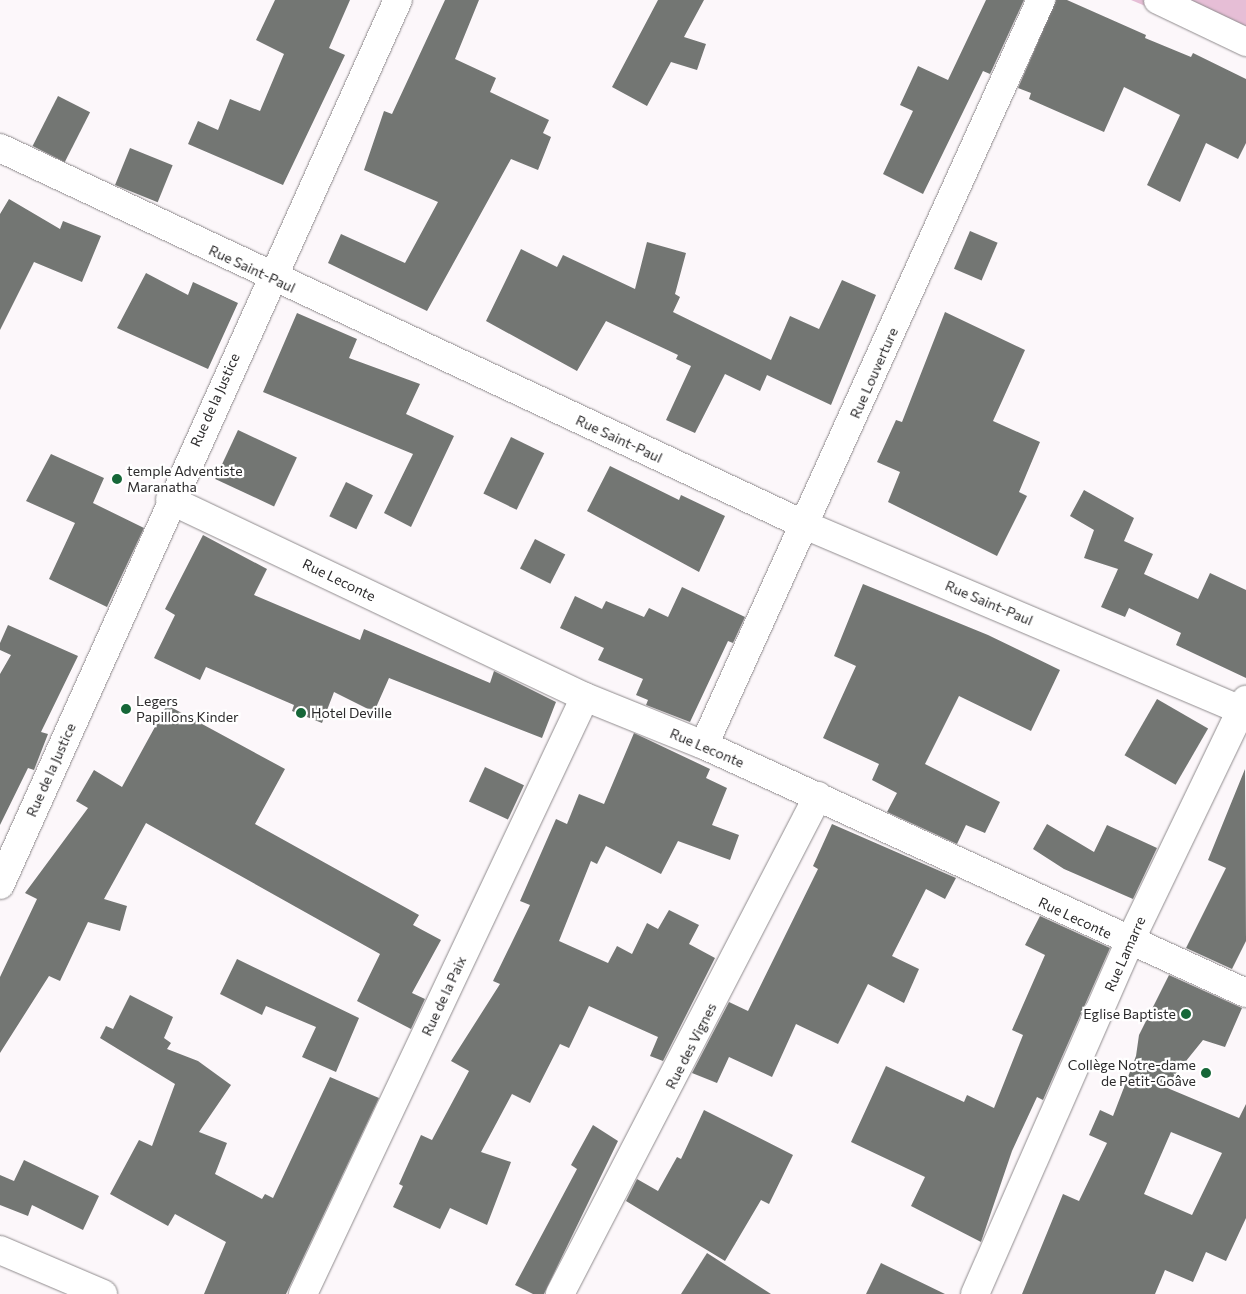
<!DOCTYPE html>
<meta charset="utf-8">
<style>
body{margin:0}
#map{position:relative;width:1246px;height:1294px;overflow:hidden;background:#fcf7fa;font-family:Commissioner,sans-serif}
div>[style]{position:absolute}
.green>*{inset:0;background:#e6bed6}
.building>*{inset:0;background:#737673;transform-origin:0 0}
.roads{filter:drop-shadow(0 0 1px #8f8b8d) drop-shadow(0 0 1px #8f8b8d)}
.minor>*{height:28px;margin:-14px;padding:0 14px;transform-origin:14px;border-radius:14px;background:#fff}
.tertiary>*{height:28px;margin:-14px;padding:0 14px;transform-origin:14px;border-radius:14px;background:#fff}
.dots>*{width:14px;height:14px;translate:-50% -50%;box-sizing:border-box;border:2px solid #fff;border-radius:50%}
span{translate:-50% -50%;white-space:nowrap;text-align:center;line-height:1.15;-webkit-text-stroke:4.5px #fff;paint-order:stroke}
.street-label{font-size:14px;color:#2c2b2c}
.poi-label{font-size:14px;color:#2c2b2c}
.left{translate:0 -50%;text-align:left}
.right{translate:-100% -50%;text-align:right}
</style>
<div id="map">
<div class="green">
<i style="clip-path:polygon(1131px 0,1246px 0,1246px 48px)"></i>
</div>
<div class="building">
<i style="clip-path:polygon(275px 0,350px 0,329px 48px,345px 55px,283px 185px,188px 144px,198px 121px,218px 130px,230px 99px,260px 111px,284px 54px,256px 40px)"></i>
<i style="clip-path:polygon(445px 0,479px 0,455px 59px,496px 78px,490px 92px,549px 120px,543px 133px,551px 137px,538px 170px,511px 159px,427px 311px,328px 263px,341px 234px,405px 263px,438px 202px,364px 170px,384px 111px,392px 114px)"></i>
<i style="clip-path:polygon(658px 0,704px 0,684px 37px,706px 44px,697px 70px,671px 62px,647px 106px,612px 87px)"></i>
<i style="clip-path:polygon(986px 0,1024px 0,990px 74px,983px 71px,923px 194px,883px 174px,913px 111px,900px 105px,918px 66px,948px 80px)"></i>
<i style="clip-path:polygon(1056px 0,1067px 0,1146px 35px,1145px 38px,1191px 57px,1193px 53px,1246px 79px,1246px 143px,1238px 159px,1206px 143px,1180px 202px,1147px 185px,1180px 115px,1124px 87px,1104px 132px,1029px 99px,1031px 93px,1018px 88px)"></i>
<i style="left:58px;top:96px;width:36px;height:56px;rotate:27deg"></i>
<i style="left:130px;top:148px;width:46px;height:40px;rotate:22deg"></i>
<i style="clip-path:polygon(9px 199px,60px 229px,63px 221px,101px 236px,82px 282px,34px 262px,0 330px,0 214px)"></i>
<i style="left:970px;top:231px;width:30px;height:41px;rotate:23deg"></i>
<i style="clip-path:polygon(647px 242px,686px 253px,675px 294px,680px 297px,673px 312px,771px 360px,790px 316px,819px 329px,842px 280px,876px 295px,831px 405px,767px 375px,760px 391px,725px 374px,695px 433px,666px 420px,691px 366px,676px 359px,678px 355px,606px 321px,577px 371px,486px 321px,521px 249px,557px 267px,563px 255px,635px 289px)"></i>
<i style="clip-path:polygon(146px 273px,188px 295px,193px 282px,238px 303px,208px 369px,117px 328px)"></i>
<i style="clip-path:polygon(945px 312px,1025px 350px,993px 421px,1040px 442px,1019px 492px,1027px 496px,997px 556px,888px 502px,900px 472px,877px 462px,896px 420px,902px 422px)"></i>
<i style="clip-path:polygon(297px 313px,357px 339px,349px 358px,420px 384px,406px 414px,454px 436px,411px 527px,384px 513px,413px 454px,263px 392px)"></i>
<i style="left:238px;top:430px;width:65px;height:54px;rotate:25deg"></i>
<i style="left:511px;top:437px;width:37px;height:63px;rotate:26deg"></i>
<i style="clip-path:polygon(51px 454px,104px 478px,93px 503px,144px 528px,107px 607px,49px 579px,75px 523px,26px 501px)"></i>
<i style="clip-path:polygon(610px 466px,679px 500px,681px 495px,725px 516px,699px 572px,587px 511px)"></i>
<i style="left:346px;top:482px;width:30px;height:38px;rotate:26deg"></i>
<i style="clip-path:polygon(1084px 490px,1134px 518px,1124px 541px,1153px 554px,1144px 574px,1198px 599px,1210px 573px,1246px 590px,1246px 678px,1176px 645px,1181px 633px,1129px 608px,1125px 617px,1101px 607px,1118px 569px,1084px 558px,1094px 530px,1070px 516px)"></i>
<i style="clip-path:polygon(203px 535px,267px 569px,254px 595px,360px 640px,364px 629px,490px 683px,494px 671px,556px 702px,542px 738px,389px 678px,374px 712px,334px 692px,322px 723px,292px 711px,294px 705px,206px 667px,200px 680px,154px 658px,175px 615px,165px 609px)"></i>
<i style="left:535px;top:539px;width:34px;height:33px;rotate:27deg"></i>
<i style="clip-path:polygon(863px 584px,988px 635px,1060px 670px,1031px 731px,959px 696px,925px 764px,1000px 802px,985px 833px,966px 825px,957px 844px,887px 812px,897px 793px,872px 780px,879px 764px,823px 738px,856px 666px,834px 656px)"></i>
<i style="clip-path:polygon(682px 587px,745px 617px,733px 643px,728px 641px,690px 722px,646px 705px,648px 700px,636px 695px,643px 679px,598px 660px,604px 648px,560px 628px,575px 596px,602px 609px,606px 601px,644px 617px,649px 608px,668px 617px)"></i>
<i style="clip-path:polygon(8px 625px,78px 656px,41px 732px,48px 734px,34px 770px,28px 768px,0 825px,0 674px,11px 655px,0 650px,0 643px)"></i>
<i style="left:1157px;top:699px;width:59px;height:65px;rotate:30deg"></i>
<i style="clip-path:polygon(167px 705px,285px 769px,255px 824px,419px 915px,413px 925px,441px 940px,412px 993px,425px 999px,411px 1029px,357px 1001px,380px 954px,146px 823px,104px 899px,127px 906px,120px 931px,88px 922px,60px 981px,49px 976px,0 1053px,0 977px,37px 899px,25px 893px,88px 808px,76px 801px,94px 770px,122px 787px)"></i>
<i style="clip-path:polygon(634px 733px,710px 769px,706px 778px,727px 788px,712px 825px,739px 835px,730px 860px,678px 841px,661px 874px,606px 846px,597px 864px,591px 861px,559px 941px,608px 963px,617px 946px,632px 954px,647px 923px,658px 929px,669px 910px,699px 925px,689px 944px,715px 958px,663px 1061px,650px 1056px,658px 1037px,589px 1006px,569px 1048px,560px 1044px,530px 1103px,512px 1094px,481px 1152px,511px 1162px,487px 1225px,450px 1208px,440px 1229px,393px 1207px,403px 1186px,399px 1184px,421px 1135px,432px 1140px,469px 1071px,451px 1061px,500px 984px,493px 981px,530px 905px,520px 901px,556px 819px,567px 824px,579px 794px,604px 804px)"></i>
<i style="left:485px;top:767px;width:43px;height:38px;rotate:25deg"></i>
<i style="clip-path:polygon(1245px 769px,1246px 941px,1232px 969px,1186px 948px,1226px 868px,1208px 860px)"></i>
<i style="clip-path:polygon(832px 824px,956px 878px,945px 899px,926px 889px,892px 956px,919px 969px,904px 1003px,868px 984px,838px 1044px,796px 1024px,772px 1077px,729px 1057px,717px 1083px,692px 1073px,729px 1002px,748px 1011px,818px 869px,813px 866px)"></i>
<i style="clip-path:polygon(1047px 824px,1094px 852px,1107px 825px,1157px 848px,1133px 899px,1064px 869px,1033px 849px)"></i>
<i style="clip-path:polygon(1040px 916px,1110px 948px,1043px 1100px,1037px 1097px,1012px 1151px,981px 1242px,911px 1206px,925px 1177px,851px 1142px,886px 1066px,964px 1102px,967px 1095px,994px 1108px,1023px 1035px,1012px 1030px,1045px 955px,1025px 945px)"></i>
<i style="clip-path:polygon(237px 959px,359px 1018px,336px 1072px,302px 1057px,316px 1027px,266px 1006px,262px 1015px,220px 994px)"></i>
<i style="clip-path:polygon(evenodd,1169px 975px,1242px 1008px,1225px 1047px,1203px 1040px,1165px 1087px,1239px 1118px,1246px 1104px,1246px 1218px,1226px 1261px,1206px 1252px,1193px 1282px,1165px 1270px,1155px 1294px,1022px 1294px,1063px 1194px,1079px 1201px,1107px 1143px,1089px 1135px,1100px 1110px,1113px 1116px,1136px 1056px,1139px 1035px,1169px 975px,1171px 1132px,1222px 1153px,1192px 1215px,1144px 1194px,1171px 1132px)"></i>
<i style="clip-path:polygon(130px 995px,173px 1017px,164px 1038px,171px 1043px,167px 1049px,198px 1061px,231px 1085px,199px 1132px,227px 1143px,215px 1174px,262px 1199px,265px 1194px,273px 1198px,330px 1077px,379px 1098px,286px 1294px,204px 1294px,226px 1242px,175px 1214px,168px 1226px,110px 1194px,139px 1140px,152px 1146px,175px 1084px,100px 1038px,106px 1026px,113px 1029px)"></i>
<i style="clip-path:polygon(704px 1110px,793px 1155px,769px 1204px,761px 1200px,725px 1261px,626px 1201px,637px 1179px,658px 1191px,677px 1157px,681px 1159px)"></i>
<i style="clip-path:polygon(593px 1125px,618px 1141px,544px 1294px,533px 1294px,515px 1285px,577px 1169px,571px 1165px)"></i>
<i style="clip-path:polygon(24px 1160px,99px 1196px,83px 1230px,32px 1205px,28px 1216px,0 1205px,0 1175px,14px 1181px)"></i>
<i style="clip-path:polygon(707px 1253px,771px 1294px,681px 1294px)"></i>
<i style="clip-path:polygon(881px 1263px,945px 1294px,866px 1294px)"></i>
</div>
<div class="roads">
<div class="minor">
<i style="left:0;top:148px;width:889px;rotate:25.09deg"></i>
<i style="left:805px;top:525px;width:479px;rotate:23deg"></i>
<i style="left:170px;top:500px;width:459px;rotate:25.4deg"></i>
<i style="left:585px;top:697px;width:128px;rotate:22deg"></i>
<i style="left:704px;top:745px;width:596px;rotate:24.59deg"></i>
<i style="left:704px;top:745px;width:818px;rotate:-65.66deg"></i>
<i style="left:0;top:885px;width:970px;rotate:-65.79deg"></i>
<i style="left:0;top:1250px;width:112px;rotate:23.1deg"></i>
<i style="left:303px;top:1294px;width:660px;rotate:-64.72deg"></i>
<i style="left:560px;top:1294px;width:561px;rotate:-62.61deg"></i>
<i style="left:975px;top:1294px;width:383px;rotate:-66.3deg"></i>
<i style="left:1129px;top:943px;width:270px;rotate:-64.3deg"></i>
</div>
<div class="tertiary">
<i style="left:1158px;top:0;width:98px;rotate:25.5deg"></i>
</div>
</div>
<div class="dots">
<i style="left:117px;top:479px;background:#166738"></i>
<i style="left:126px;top:709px;background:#166738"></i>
<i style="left:301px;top:713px;background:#166738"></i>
<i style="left:1186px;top:1014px;background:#166738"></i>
<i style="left:1206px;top:1073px;background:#166738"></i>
</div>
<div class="street-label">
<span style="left:252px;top:269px;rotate:25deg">Rue Saint-Paul</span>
<span style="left:874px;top:373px;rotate:-66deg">Rue Louverture</span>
<span style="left:215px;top:400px;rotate:-66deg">Rue de la Justice</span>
<span style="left:619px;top:439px;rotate:25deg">Rue Saint-Paul</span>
<span style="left:339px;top:580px;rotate:26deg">Rue Leconte</span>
<span style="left:989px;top:603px;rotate:23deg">Rue Saint-Paul</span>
<span style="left:707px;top:748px;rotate:23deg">Rue Leconte</span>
<span style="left:51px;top:770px;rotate:-66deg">Rue de la Justice</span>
<span style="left:1075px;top:918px;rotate:25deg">Rue Leconte</span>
<span style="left:1125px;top:954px;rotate:-66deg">Rue Lamarre</span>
<span style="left:444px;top:996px;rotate:-65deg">Rue de la Paix</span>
<span style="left:691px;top:1046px;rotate:-63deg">Rue des Vignes</span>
</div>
<div class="poi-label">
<span class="left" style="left:127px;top:479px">temple Adventiste<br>Maranatha</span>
<span class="left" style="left:136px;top:709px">Legers<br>Papillons Kinder</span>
<span class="left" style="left:311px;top:713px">Hotel Deville</span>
<span class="right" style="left:1176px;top:1014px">Eglise Baptiste</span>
<span class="right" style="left:1196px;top:1073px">Collège Notre-dame<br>de Petit-Goâve</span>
</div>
</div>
